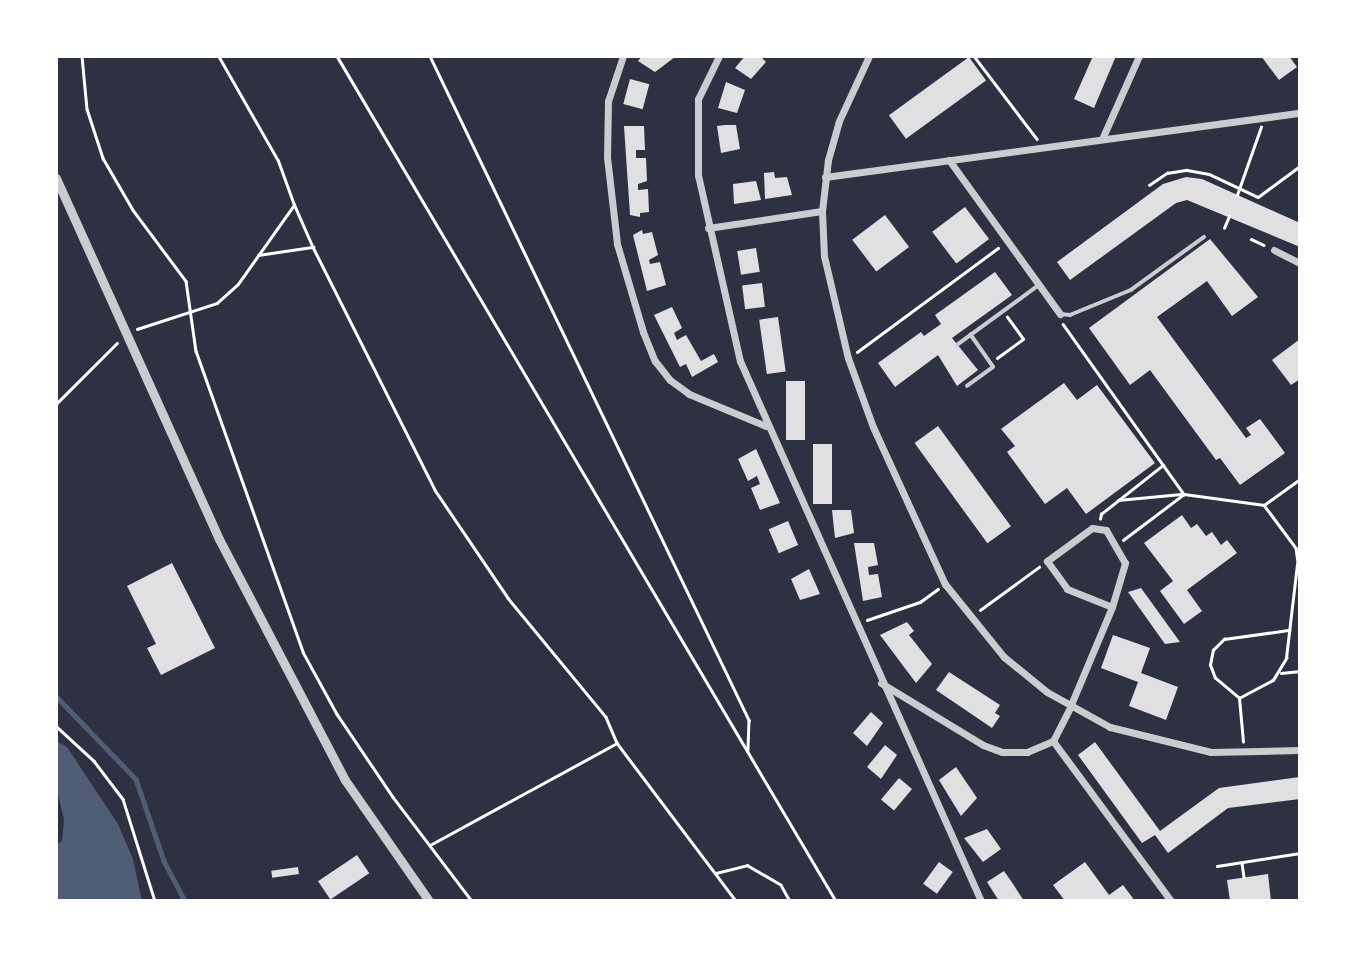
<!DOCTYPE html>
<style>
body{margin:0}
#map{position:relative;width:1356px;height:957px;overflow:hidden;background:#2d3142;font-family:"DejaVu Sans",sans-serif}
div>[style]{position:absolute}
.water>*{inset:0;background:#4f5d75}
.stream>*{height:4.5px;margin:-2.25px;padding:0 2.25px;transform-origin:2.25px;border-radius:2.25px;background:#4f5d75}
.building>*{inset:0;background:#e0e0e3;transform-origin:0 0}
.path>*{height:2.5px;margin:-1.25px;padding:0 1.25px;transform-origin:1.25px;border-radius:1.25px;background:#fff}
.service>*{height:3.5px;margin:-1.75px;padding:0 1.75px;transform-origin:1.75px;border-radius:1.75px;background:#caccd0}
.minor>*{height:7px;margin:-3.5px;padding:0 3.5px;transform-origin:3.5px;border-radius:3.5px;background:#caccd0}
.tertiary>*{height:9px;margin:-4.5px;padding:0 4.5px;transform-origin:4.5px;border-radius:4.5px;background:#caccd0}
span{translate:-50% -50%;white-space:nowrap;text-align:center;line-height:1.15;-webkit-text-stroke:7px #fff;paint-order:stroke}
.frame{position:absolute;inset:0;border:58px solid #fff;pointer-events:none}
</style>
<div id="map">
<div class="water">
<i style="clip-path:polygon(56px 741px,67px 747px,118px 824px,133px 859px,142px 901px,56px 901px,56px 845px,62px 841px,64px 820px,56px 785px)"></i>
</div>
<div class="stream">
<i style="left:56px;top:696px;width:115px;rotate:46.1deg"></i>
<i style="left:136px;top:779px;width:87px;rotate:71.1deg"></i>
<i style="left:164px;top:861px;width:45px;rotate:62.3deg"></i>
</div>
<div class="building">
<i style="clip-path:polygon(642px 56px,673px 56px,675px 57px,655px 72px,638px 61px)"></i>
<i style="clip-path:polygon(760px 56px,766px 62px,751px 79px,735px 68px,745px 56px)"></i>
<i style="clip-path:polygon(1093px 56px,1116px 56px,1094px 108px,1074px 99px)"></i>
<i style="clip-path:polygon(1261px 56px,1289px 56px,1297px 67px,1279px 80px)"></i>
<i style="left:969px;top:57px;width:29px;height:99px;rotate:54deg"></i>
<i style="left:630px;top:79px;width:20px;height:26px;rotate:15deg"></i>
<i style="clip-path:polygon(726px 82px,745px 90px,737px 113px,718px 108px)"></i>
<i style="clip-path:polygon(725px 125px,736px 125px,740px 149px,721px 153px,717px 126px)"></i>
<i style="clip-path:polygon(624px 126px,644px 126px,645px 150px,636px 150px,636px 158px,646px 158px,647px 181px,638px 184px,638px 190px,648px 189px,649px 212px,640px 213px,640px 217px,630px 215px)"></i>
<i style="clip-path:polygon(774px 172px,775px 178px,787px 177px,792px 195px,765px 199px,764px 173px)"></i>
<i style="clip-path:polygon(1186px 177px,1202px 179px,1300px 223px,1300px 247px,1187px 200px,1176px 203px,1070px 280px,1057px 262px,1163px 184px)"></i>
<i style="clip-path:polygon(756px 181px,761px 200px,734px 204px,733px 184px)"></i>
<i style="left:965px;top:207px;width:40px;height:41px;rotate:53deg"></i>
<i style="left:885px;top:215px;width:40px;height:41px;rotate:53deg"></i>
<i style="clip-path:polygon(642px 230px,643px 234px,652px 232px,658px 255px,649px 260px,650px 264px,660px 262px,666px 285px,647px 291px,633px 235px)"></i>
<i style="clip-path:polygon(1210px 239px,1258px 297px,1232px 316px,1207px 281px,1157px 317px,1246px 438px,1251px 435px,1246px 428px,1260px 419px,1285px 453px,1240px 485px,1220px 458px,1216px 460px,1150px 370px,1130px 385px,1089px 328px)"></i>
<i style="left:756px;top:248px;width:24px;height:19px;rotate:81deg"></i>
<i style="clip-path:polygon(995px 272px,1012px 295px,952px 338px,978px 370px,957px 386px,938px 355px,895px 387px,878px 363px,921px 332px,924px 336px,941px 324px,935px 315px)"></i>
<i style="left:762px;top:283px;width:24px;height:20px;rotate:83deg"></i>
<i style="clip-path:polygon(672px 307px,682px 328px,674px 333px,677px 340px,686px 335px,701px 361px,714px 354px,718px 362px,692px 377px,686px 364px,680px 367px,654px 315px)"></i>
<i style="left:778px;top:317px;width:55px;height:19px;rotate:82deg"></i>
<i style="clip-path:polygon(1300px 339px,1300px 379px,1291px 385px,1272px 360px)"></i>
<i style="left:786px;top:381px;width:19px;height:59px"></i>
<i style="clip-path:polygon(1064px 383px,1077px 400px,1097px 385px,1155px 463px,1086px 514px,1067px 488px,1045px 504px,1007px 452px,1015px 446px,1001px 429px)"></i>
<i style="left:938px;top:426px;width:124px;height:29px;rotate:54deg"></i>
<i style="left:813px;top:444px;width:19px;height:60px"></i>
<i style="clip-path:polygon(756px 449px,780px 503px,760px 510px,751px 488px,760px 484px,757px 476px,748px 481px,738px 459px)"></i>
<i style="clip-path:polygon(832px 510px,851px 510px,854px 533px,835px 538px)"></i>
<i style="clip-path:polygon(1182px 515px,1191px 528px,1197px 524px,1206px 536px,1212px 532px,1221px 545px,1227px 540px,1237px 553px,1187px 590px,1202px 611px,1184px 624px,1160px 591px,1173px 581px,1144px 543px)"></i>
<i style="left:788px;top:521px;width:26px;height:21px;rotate:67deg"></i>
<i style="clip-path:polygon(854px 543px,874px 543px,878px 565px,868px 567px,869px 575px,878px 574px,882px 597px,863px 601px)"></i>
<i style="clip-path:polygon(172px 563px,215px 648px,161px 675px,147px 648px,156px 644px,127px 586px)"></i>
<i style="clip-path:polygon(809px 569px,820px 594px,800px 600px,791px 579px)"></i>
<i style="clip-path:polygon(1141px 588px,1180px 642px,1165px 644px,1128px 592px)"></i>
<i style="clip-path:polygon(907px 622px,914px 631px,909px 635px,932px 664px,916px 683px,880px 635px)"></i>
<i style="clip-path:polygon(1113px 635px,1150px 648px,1141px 673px,1178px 687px,1166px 720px,1129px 706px,1138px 682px,1101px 668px)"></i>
<i style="clip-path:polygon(949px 672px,1000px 705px,995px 713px,1000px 716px,992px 728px,936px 690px)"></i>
<i style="clip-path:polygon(871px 712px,883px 723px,867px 746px,853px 733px)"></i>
<i style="clip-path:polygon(1095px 742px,1160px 831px,1219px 788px,1300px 777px,1300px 799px,1228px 808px,1168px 853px,1155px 835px,1142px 843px,1078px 755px)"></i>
<i style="clip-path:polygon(885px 745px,897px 755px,881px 779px,867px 767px)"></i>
<i style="clip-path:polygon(956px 767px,977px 798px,961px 816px,939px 780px)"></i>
<i style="left:899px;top:778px;width:17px;height:28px;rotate:40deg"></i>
<i style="clip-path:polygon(987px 829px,1001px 849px,983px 862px,964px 838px)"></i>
<i style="left:357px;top:855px;width:22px;height:47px;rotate:56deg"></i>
<i style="left:939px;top:862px;width:17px;height:27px;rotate:36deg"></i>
<i style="clip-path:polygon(1085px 862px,1109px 895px,1123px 885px,1135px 901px,1065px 901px,1053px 885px)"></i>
<i style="left:298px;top:867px;width:7px;height:27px;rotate:82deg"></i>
<i style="clip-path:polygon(1004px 871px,1011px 881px,1024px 901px,999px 901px,987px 882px)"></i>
<i style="clip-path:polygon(1268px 874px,1271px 901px,1230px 901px,1227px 880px)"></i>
</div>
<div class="path">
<i style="left:82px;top:56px;width:53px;rotate:84.6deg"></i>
<i style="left:87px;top:109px;width:52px;rotate:71.9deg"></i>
<i style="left:103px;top:158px;width:60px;rotate:60deg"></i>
<i style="left:133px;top:210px;width:89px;rotate:53.3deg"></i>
<i style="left:186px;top:281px;width:71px;rotate:81.9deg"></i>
<i style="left:196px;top:351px;width:319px;rotate:70.4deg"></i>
<i style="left:303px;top:652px;width:71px;rotate:61.3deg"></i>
<i style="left:337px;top:714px;width:100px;rotate:56deg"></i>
<i style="left:393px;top:797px;width:131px;rotate:52.8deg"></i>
<i style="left:337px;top:56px;width:981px;rotate:59.44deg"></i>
<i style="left:430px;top:56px;width:737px;rotate:64.34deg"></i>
<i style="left:749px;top:720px;width:30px;rotate:92deg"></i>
<i style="left:974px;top:56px;width:104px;rotate:52.8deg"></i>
<i style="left:1149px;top:185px;width:22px;rotate:-34deg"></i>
<i style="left:1167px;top:173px;width:20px;rotate:-9deg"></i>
<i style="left:1187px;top:170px;width:22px;rotate:10deg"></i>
<i style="left:1209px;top:174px;width:54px;rotate:25.1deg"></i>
<i style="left:1258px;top:197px;width:52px;rotate:-36.4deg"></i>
<i style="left:1237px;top:195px;width:72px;rotate:-70.6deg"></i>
<i style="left:295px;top:206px;width:45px;rotate:66.3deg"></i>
<i style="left:1224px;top:228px;width:13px;rotate:-67deg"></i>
<i style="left:1251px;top:239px;width:14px;rotate:25deg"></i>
<i style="left:258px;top:255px;width:56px;rotate:-8.3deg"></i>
<i style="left:313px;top:247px;width:272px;rotate:63.3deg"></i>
<i style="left:435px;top:490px;width:130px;rotate:55.9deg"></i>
<i style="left:508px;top:598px;width:154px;rotate:50.5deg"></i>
<i style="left:606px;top:717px;width:28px;rotate:67deg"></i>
<i style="left:617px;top:743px;width:198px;rotate:53deg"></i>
<i style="left:1063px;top:324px;width:209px;rotate:54.6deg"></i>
<i style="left:1184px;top:494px;width:81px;rotate:7.8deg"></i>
<i style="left:1264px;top:505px;width:54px;rotate:53.3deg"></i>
<i style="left:1296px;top:548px;width:28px;rotate:82deg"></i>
<i style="left:137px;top:329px;width:84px;rotate:-18deg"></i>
<i style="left:217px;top:303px;width:28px;rotate:-42deg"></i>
<i style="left:238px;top:284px;width:97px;rotate:-54.7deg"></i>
<i style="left:294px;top:205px;width:47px;rotate:-110deg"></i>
<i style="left:278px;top:161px;width:121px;rotate:-119.7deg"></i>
<i style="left:857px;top:352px;width:175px;rotate:-36.4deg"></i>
<i style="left:997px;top:358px;width:32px;rotate:-36deg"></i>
<i style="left:1023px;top:339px;width:27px;rotate:-126deg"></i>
<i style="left:56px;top:404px;width:86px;rotate:-45deg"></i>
<i style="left:1118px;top:500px;width:63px;rotate:-5.4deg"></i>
<i style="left:1264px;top:505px;width:44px;rotate:-35.8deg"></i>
<i style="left:1100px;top:519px;width:5px;rotate:-79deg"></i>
<i style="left:1101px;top:514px;width:79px;rotate:-38.3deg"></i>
<i style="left:1123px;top:540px;width:76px;rotate:-37deg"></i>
<i style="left:980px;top:610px;width:73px;rotate:-36.1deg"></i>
<i style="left:867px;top:620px;width:56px;rotate:-18.8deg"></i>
<i style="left:920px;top:602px;width:22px;rotate:-36deg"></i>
<i style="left:1281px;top:673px;width:19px;rotate:-6deg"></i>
<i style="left:1239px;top:698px;width:31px;rotate:-140deg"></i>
<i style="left:1215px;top:678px;width:14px;rotate:-111deg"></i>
<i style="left:1210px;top:665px;width:15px;rotate:-79deg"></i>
<i style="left:1213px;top:650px;width:16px;rotate:-45deg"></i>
<i style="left:1224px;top:639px;width:66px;rotate:-7.9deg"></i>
<i style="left:56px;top:726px;width:52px;rotate:42.6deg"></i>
<i style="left:94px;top:761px;width:48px;rotate:52.7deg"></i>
<i style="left:123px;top:799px;width:107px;rotate:72.6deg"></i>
<i style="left:1243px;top:742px;width:44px;rotate:-95.2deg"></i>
<i style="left:1239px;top:698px;width:38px;rotate:-28deg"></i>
<i style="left:1273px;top:680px;width:26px;rotate:-59deg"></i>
<i style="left:1286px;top:658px;width:95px;rotate:-83.3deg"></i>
<i style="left:430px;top:845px;width:213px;rotate:-28.6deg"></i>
<i style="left:1242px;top:863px;width:14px;rotate:82deg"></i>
<i style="left:1217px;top:866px;width:84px;rotate:-8.9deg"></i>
<i style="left:716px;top:873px;width:32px;rotate:-14deg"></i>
<i style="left:747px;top:865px;width:39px;rotate:30deg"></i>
<i style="left:781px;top:885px;width:18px;rotate:61deg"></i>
</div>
<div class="service">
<i style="left:1060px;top:314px;width:10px;rotate:6deg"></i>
<i style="left:1070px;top:315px;width:66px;rotate:-22.3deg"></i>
<i style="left:1131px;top:290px;width:90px;rotate:-36deg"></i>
<i style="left:957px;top:345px;width:102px;rotate:-36.2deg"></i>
<i style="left:967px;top:386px;width:32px;rotate:-36deg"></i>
<i style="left:993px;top:367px;width:39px;rotate:-125deg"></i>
</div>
<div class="minor">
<i style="left:623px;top:56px;width:47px;rotate:108.4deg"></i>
<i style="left:608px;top:101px;width:56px;rotate:91deg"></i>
<i style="left:607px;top:157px;width:88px;rotate:83.4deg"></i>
<i style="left:617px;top:244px;width:92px;rotate:73.5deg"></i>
<i style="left:643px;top:332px;width:31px;rotate:68deg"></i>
<i style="left:655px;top:361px;width:24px;rotate:52deg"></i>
<i style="left:670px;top:380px;width:24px;rotate:36deg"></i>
<i style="left:689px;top:394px;width:83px;rotate:22.6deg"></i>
<i style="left:719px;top:56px;width:48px;rotate:116deg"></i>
<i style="left:698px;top:99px;width:76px;rotate:90deg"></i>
<i style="left:698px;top:175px;width:191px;rotate:77.3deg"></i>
<i style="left:740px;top:361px;width:591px;rotate:65.95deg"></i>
<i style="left:869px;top:56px;width:72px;rotate:114.8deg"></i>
<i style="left:839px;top:121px;width:41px;rotate:105.8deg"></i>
<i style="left:828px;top:160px;width:51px;rotate:96.7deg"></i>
<i style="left:822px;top:211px;width:45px;rotate:87.5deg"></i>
<i style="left:824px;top:256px;width:105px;rotate:76.8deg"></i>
<i style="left:848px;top:358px;width:73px;rotate:70.1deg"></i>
<i style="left:873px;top:427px;width:173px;rotate:65.4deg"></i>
<i style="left:945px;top:584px;width:94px;rotate:51.1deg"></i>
<i style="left:1004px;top:657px;width:55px;rotate:39.1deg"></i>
<i style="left:1047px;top:692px;width:72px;rotate:29.1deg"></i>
<i style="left:1110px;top:727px;width:104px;rotate:13.9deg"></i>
<i style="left:1211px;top:752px;width:89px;rotate:-1.3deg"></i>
<i style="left:1102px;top:139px;width:91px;rotate:-66deg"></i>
<i style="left:949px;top:160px;width:190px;rotate:54.2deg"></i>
<i style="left:825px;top:177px;width:479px;rotate:-7.7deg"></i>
<i style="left:708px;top:228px;width:115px;rotate:-8.5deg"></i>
<i style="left:1274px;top:250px;width:29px;rotate:27deg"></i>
<i style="left:881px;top:683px;width:119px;rotate:31.3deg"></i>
<i style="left:983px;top:745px;width:20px;rotate:20deg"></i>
<i style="left:1002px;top:752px;width:25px"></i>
<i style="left:1027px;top:752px;width:28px;rotate:-23deg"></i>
<i style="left:1053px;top:741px;width:38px;rotate:-63deg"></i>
<i style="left:1070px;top:707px;width:108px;rotate:-67.2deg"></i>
<i style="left:1112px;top:607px;width:46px;rotate:-73.5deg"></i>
<i style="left:1125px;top:563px;width:38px;rotate:-120deg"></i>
<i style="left:1106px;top:530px;width:14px;rotate:-172deg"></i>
<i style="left:1092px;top:528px;width:56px;rotate:143.7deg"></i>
<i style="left:1047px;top:561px;width:34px;rotate:54deg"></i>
<i style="left:1067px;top:589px;width:48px;rotate:21.8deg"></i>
<i style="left:1053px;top:741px;width:199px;rotate:53.6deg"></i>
</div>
<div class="tertiary">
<i style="left:56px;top:178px;width:396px;rotate:65.7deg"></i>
<i style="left:219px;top:539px;width:272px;rotate:62.4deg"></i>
<i style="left:345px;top:780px;width:147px;rotate:55.2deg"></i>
</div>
<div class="frame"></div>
</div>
